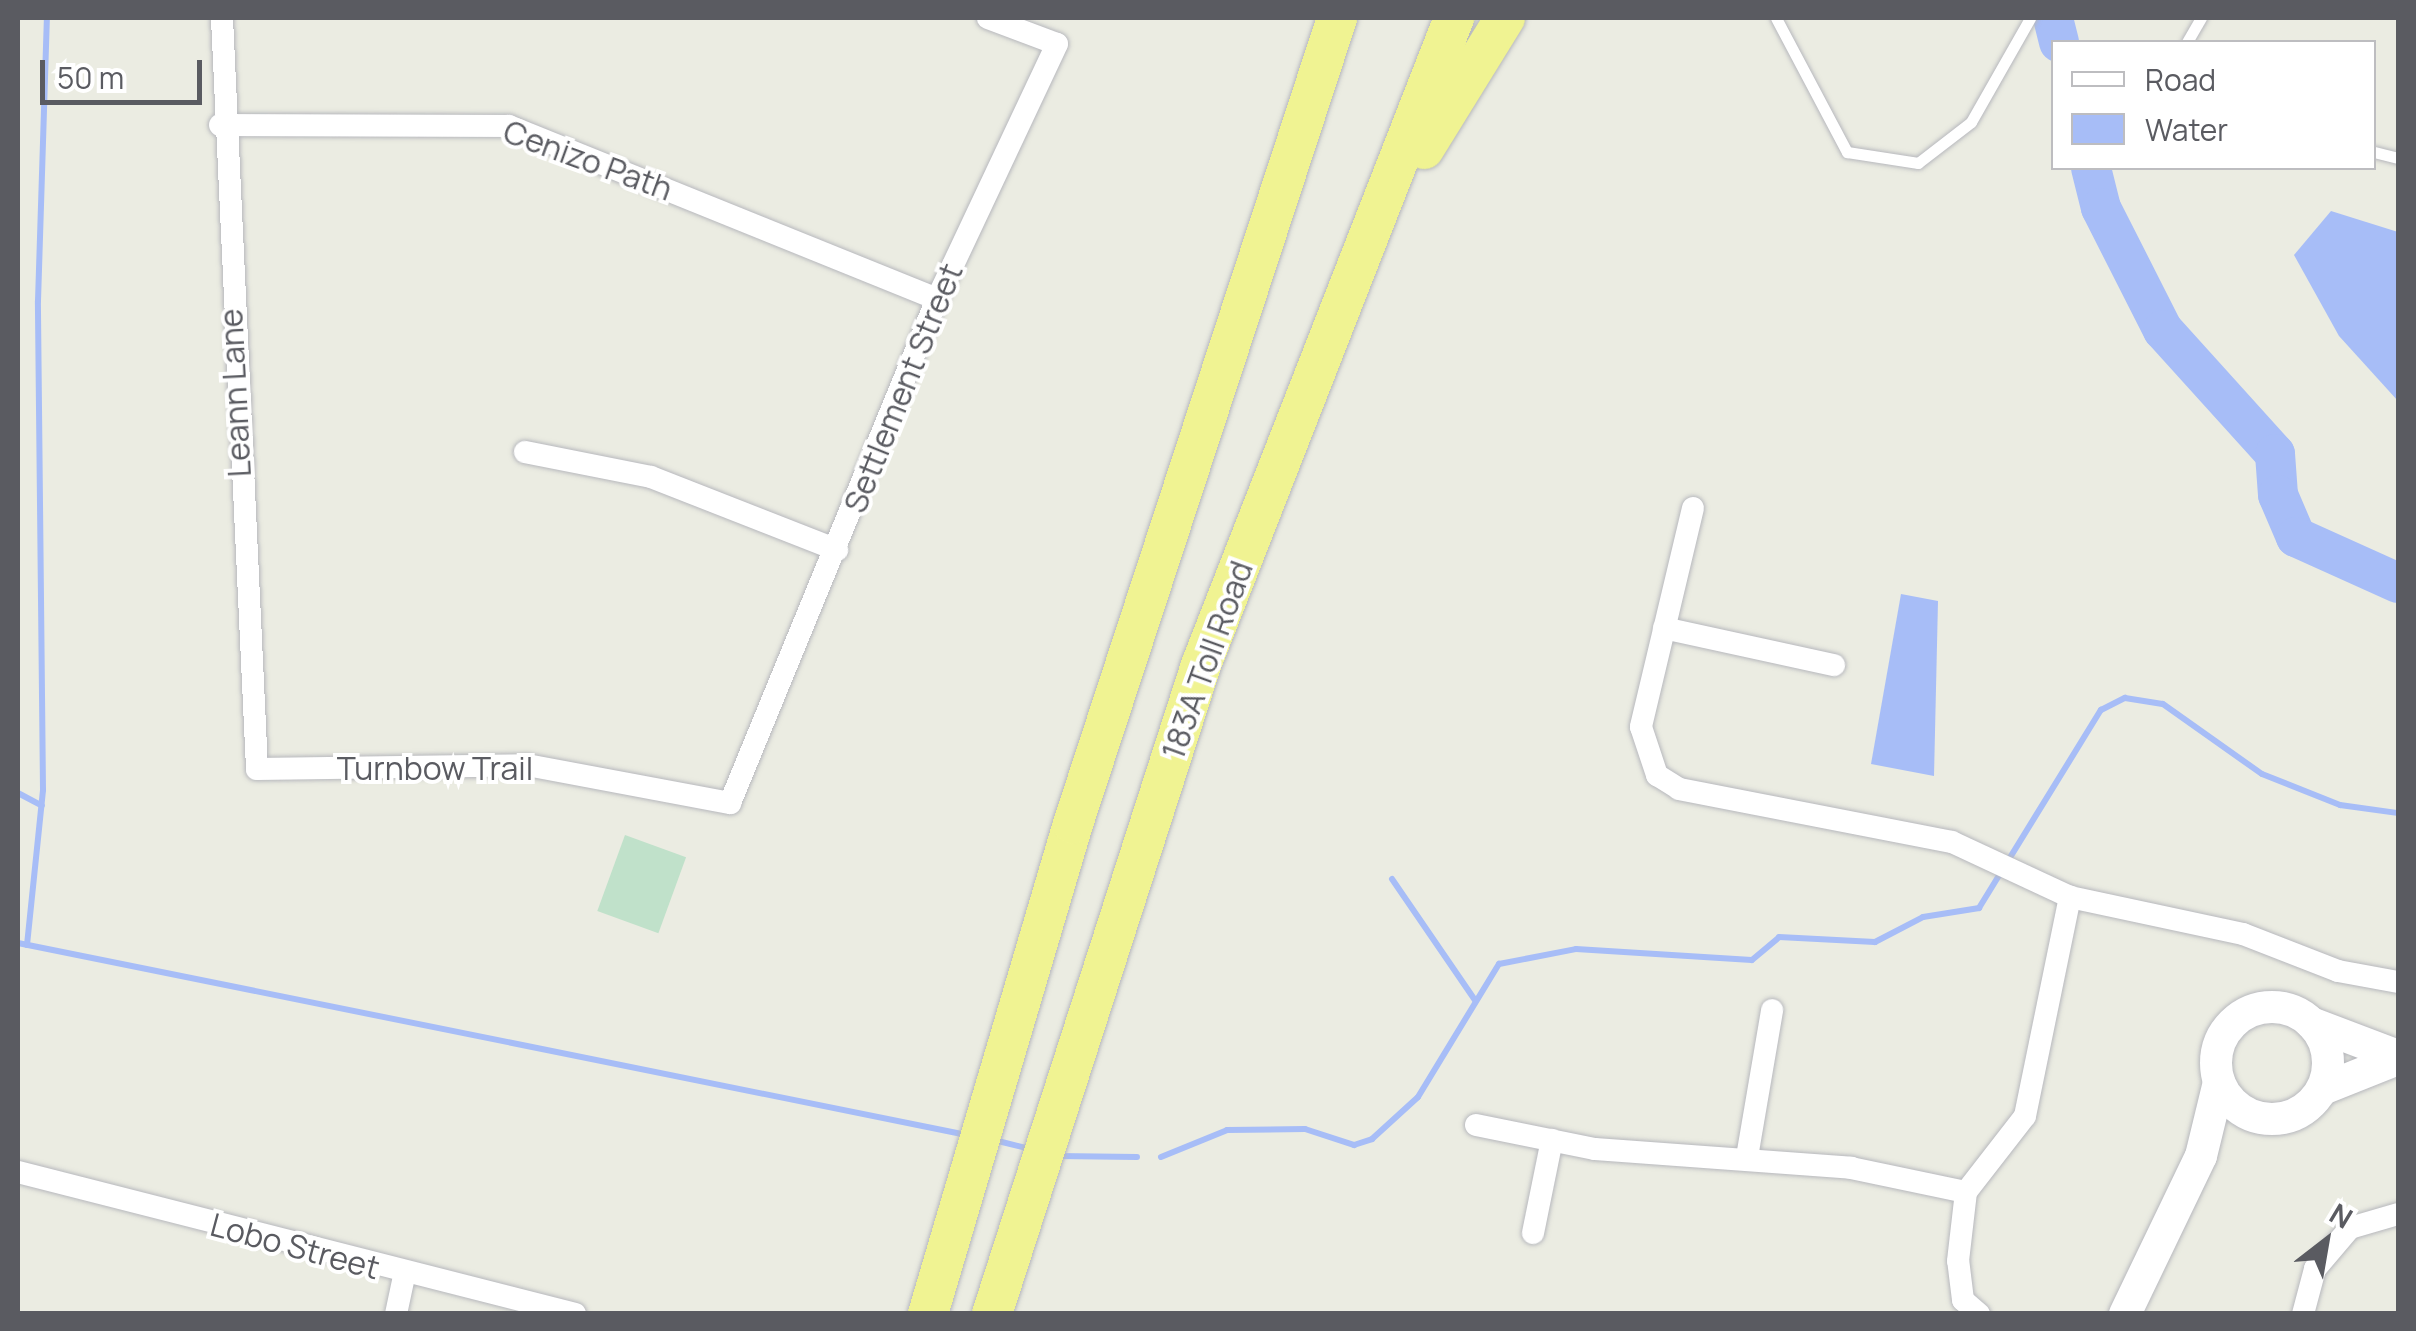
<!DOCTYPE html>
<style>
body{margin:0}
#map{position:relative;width:2416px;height:1331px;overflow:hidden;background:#ebece2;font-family:Manrope,sans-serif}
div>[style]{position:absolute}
.green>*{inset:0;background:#c0e1ca;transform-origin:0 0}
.water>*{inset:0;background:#a7bdf7}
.stream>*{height:6px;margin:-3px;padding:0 3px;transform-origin:3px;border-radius:3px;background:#a7bdf7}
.river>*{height:40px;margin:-20px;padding:0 20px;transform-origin:20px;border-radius:20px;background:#a7bdf7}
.roads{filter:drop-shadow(0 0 2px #b7b8bd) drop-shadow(0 0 2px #b7b8bd)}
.lane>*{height:11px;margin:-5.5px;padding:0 5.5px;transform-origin:5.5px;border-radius:5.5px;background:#fff}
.street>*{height:22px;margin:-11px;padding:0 11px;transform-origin:11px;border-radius:11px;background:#fff}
.secondary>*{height:32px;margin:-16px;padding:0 16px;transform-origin:16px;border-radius:16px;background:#fff}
.secondary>.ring{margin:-16px;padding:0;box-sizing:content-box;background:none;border:32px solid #fff;border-radius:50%}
.highway>*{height:40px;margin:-20px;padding:0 20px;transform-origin:20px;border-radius:20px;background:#f0f392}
span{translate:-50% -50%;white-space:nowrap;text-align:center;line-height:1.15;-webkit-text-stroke:8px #fff;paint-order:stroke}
.street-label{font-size:32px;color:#5a5b61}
.frame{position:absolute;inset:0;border:20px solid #5a5b61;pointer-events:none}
.legend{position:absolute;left:2051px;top:40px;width:325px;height:130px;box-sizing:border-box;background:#fff;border:2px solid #bdbdc0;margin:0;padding:12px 18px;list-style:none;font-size:30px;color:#5a5b61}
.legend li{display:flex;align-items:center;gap:20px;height:50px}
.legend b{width:50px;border:2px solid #bdbdc0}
.north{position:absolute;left:2276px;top:1191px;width:100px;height:100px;-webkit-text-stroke:8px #fff;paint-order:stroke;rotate:31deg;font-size:28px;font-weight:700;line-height:40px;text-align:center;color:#5a5b61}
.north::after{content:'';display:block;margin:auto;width:35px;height:45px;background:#5a5b61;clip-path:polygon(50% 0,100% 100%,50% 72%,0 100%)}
.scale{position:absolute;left:40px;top:60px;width:162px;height:45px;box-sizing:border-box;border:5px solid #5a5b61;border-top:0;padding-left:12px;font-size:30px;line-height:35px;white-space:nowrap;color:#5a5b61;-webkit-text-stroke:8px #fff;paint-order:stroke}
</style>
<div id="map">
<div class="green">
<i style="left:625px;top:835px;width:65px;height:81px;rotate:20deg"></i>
</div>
<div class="water">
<i style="clip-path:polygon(2331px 211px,2398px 232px,2398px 401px,2339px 336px,2294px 255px)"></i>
<i style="clip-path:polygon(1901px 594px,1938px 601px,1934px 776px,1871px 764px)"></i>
</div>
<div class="stream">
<i style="left:18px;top:793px;width:27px;rotate:28deg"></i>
<i style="left:1392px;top:879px;width:147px;rotate:55.6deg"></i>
<i style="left:18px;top:943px;width:968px;rotate:11.44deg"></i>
<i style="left:27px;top:945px;width:156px;rotate:-84.1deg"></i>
<i style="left:43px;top:790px;width:489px;rotate:-90.6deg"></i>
<i style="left:38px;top:301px;width:283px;rotate:-88.2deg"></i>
<i style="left:994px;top:1140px;width:37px;rotate:14deg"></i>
<i style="left:1057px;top:1156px;width:80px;rotate:0.7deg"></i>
<i style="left:1161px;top:1157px;width:71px;rotate:-22.2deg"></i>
<i style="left:1227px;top:1130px;width:78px;rotate:-0.7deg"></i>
<i style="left:1305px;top:1129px;width:52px;rotate:18.1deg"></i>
<i style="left:1354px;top:1145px;width:19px;rotate:-18deg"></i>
<i style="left:1372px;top:1139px;width:62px;rotate:-42.4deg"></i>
<i style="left:1418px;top:1097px;width:156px;rotate:-58.7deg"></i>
<i style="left:1499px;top:964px;width:78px;rotate:-11deg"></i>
<i style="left:1576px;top:949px;width:176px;rotate:3.6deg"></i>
<i style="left:1752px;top:960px;width:35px;rotate:-40deg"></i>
<i style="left:1779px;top:937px;width:96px;rotate:3deg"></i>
<i style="left:1875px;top:942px;width:54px;rotate:-27.5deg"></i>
<i style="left:1923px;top:917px;width:57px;rotate:-9.1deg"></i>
<i style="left:1979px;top:908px;width:233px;rotate:-58.4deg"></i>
<i style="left:2101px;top:710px;width:27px;rotate:-27deg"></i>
<i style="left:2125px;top:698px;width:38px;rotate:9deg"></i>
<i style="left:2163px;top:704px;width:121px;rotate:35.3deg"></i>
<i style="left:2262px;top:774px;width:84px;rotate:21.7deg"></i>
<i style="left:2340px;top:805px;width:59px;rotate:7.9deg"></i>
</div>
<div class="river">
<i style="left:2053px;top:18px;width:25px;rotate:76deg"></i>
<i style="left:2091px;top:168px;width:41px;rotate:76deg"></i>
<i style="left:2101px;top:208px;width:137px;rotate:63.1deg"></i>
<i style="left:2163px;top:330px;width:167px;rotate:47.9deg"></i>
<i style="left:2275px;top:454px;width:41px;rotate:85.8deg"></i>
<i style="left:2278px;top:495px;width:46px;rotate:66.8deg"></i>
<i style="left:2296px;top:537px;width:112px;rotate:24.3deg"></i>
</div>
<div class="roads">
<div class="lane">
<i style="left:1776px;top:18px;width:152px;rotate:62.1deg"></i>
<i style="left:1847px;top:152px;width:72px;rotate:8.8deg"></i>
<i style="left:1918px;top:163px;width:67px;rotate:-37.7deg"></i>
<i style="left:1971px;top:122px;width:120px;rotate:-60.4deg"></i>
<i style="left:2187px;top:42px;width:28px;rotate:-60deg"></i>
<i style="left:2374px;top:152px;width:25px;rotate:14deg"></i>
</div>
<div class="street">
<i style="left:222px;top:18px;width:752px;rotate:87.33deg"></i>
<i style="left:257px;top:769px;width:270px;rotate:-0.8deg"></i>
<i style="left:527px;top:765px;width:207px;rotate:10.6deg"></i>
<i style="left:730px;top:803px;width:545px;rotate:-67.67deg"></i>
<i style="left:937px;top:299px;width:282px;rotate:-64.8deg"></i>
<i style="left:1057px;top:44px;width:74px;rotate:-159.4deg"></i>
<i style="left:220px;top:125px;width:289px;rotate:0.2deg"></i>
<i style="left:509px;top:126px;width:462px;rotate:22deg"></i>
<i style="left:525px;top:452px;width:128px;rotate:11.2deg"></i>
<i style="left:651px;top:477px;width:200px;rotate:21.4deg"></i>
<i style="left:1693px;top:508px;width:225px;rotate:103.4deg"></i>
<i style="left:1641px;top:727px;width:51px;rotate:71.6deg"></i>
<i style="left:1657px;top:775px;width:26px;rotate:32deg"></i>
<i style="left:1679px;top:789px;width:278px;rotate:11deg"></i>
<i style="left:1952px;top:842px;width:130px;rotate:25deg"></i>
<i style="left:2070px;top:897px;width:177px;rotate:12.1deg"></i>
<i style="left:2243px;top:934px;width:102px;rotate:21.3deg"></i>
<i style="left:2338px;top:971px;width:61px;rotate:10.4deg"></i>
<i style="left:1664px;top:628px;width:174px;rotate:12.3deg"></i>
<i style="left:1476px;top:1125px;width:121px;rotate:11.4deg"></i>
<i style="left:1595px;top:1149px;width:257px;rotate:4.2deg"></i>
<i style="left:1851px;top:1168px;width:117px;rotate:11.8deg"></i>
<i style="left:1747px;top:1157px;width:149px;rotate:-80.3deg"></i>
<i style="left:18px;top:1172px;width:575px;rotate:14.3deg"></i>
<i style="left:1533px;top:1233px;width:95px;rotate:-78.5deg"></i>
<i style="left:396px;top:1314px;width:40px;rotate:-78deg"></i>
<i style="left:1979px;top:1314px;width:21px;rotate:-139deg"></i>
<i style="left:1963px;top:1300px;width:39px;rotate:-97deg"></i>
<i style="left:1958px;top:1261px;width:69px;rotate:-83.4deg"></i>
<i style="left:1966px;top:1192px;width:96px;rotate:-52.2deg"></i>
<i style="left:2025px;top:1116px;width:224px;rotate:-78.4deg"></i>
<i style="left:2303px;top:1314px;width:47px;rotate:-75.1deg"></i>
<i style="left:2315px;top:1269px;width:54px;rotate:-49.5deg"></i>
<i style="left:2350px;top:1228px;width:50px;rotate:-16.3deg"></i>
</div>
<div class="secondary">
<i class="ring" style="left:2216px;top:1007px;width:80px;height:80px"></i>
<i style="left:2311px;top:1023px;width:93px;rotate:20.8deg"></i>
<i style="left:2323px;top:1089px;width:81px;rotate:-21.8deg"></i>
<i style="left:2125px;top:1314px;width:175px;rotate:-64.3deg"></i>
<i style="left:2201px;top:1156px;width:76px;rotate:-76.3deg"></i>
</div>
<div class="highway">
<i style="left:1424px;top:149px;width:154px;rotate:-58.3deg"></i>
<i style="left:928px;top:1314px;width:511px;rotate:-73.52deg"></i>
<i style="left:1073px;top:824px;width:848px;rotate:-71.86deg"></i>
<i style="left:992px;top:1314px;width:682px;rotate:-72.15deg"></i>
<i style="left:1201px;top:665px;width:695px;rotate:-68.64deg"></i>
</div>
</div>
<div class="street-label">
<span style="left:588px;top:160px;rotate:20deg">Cenizo Path</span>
<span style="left:903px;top:388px;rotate:-68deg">Settlement Street</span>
<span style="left:235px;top:393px;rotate:-93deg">Leann Lane</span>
<span style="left:1207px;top:660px;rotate:-70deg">183A Toll Road</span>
<span style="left:435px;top:768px">Turnbow Trail</span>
<span style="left:295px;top:1246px;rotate:15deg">Lobo Street</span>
</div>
<div class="frame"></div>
<ul class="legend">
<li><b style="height:12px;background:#fff"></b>Road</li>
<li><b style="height:28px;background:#a7bdf7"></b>Water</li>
</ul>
<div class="north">N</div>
<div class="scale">50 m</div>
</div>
